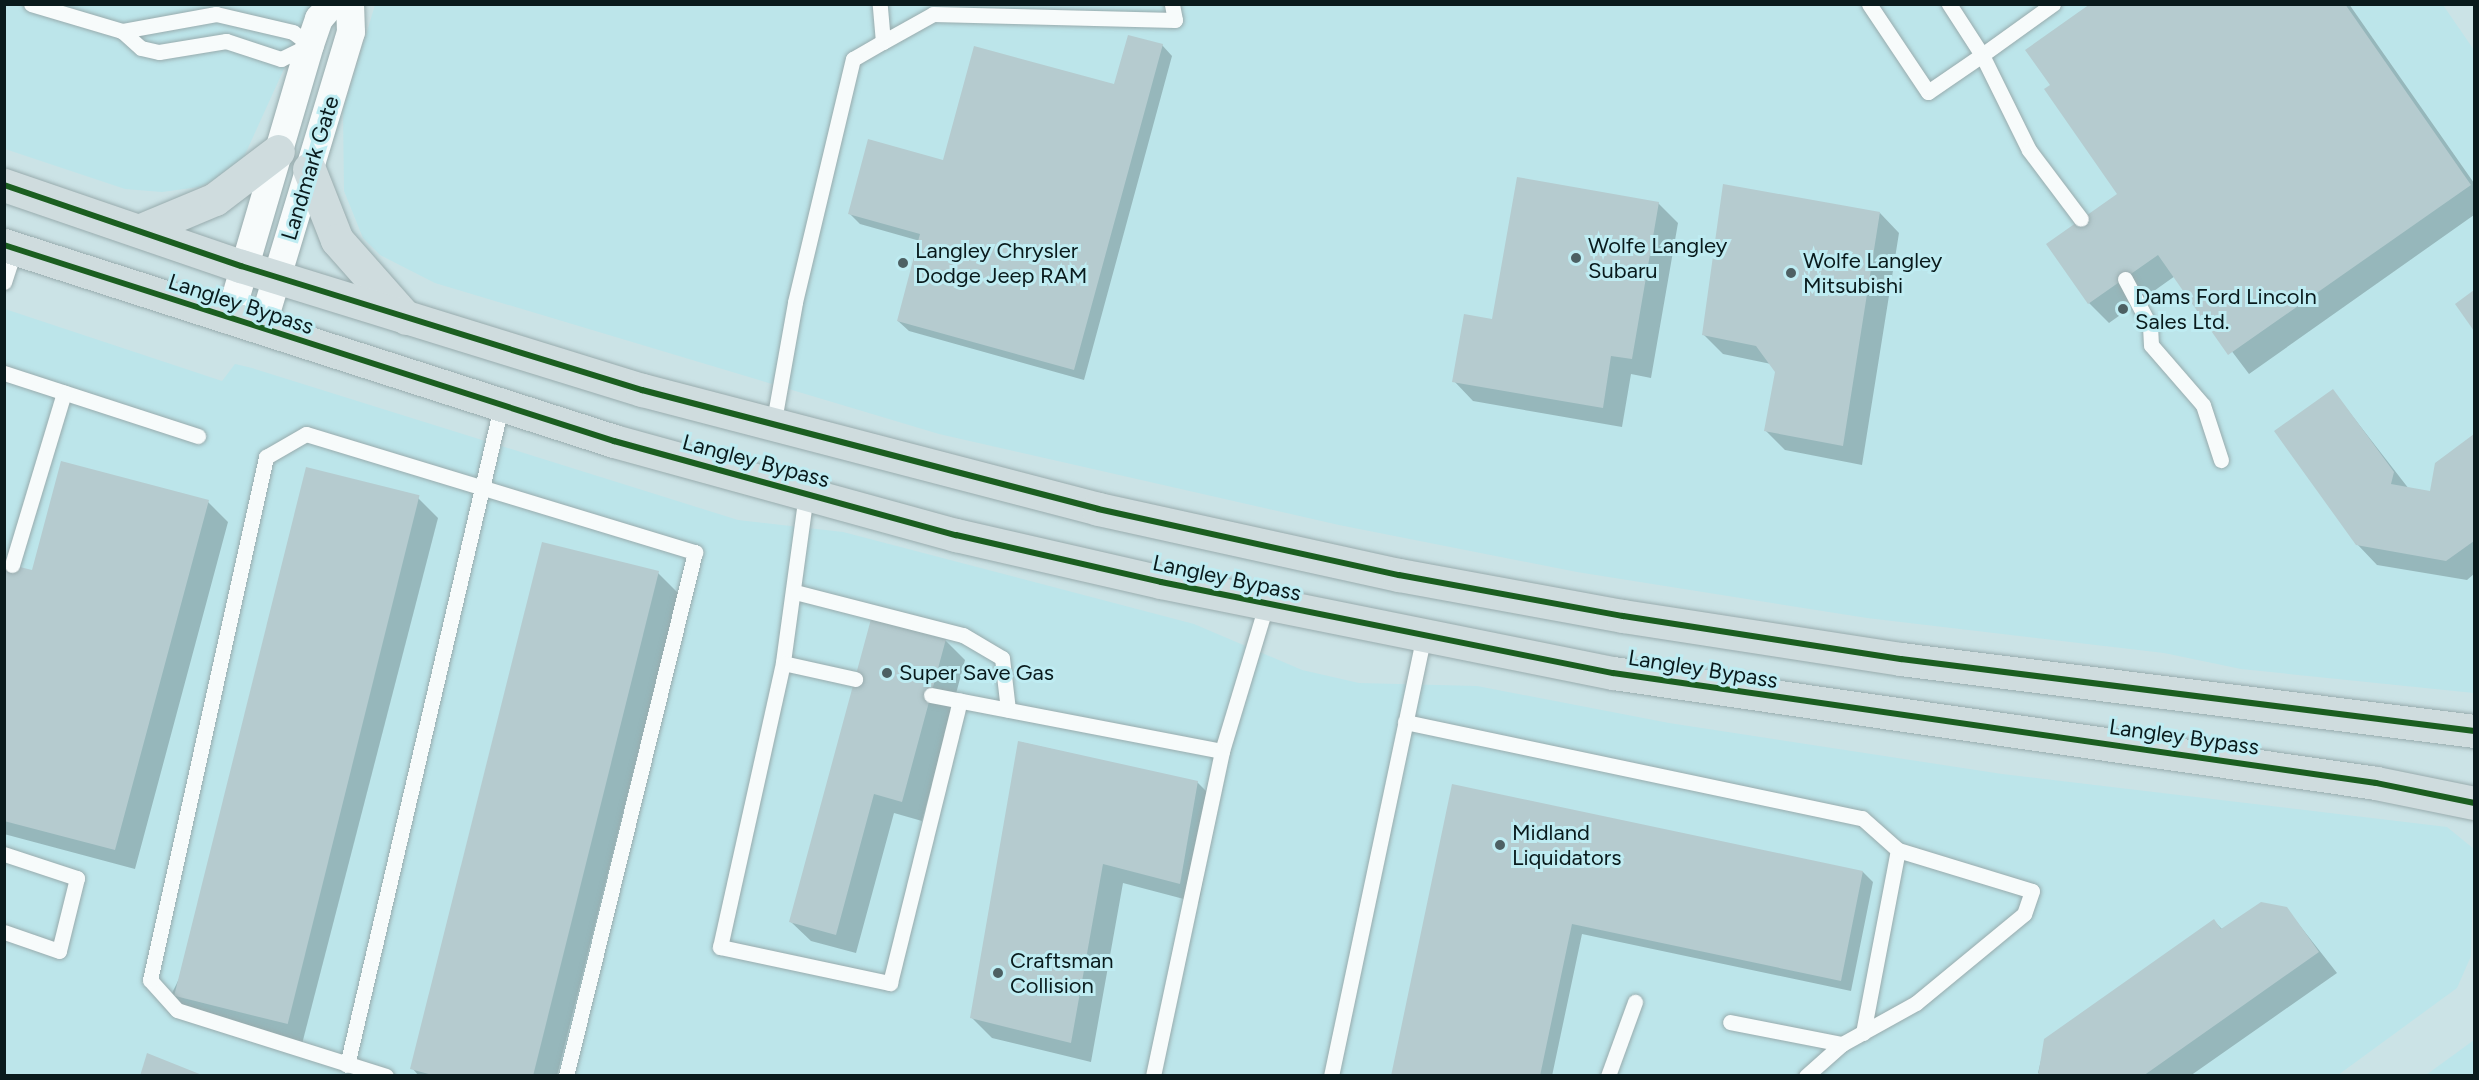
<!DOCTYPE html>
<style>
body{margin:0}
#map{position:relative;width:2479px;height:1080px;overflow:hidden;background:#cbe3e6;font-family:Figtree,sans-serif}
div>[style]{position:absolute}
.built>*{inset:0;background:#bce5ea}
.shadow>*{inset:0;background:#0003}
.building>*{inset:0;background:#b5cbcf;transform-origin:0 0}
.roads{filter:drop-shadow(0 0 2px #98abad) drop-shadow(0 0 2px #98abad)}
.service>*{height:15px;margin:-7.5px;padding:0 7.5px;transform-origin:7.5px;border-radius:7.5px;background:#f7fbfb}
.minor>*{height:28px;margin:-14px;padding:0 14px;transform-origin:14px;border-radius:14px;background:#f7fbfb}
.trunk>*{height:33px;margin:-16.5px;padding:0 16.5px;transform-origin:16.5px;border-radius:16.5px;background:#cfdcde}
.cycleway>*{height:6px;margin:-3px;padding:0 3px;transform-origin:3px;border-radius:3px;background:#1b5e20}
.dots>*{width:16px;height:16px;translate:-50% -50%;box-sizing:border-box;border:3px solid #bfecf2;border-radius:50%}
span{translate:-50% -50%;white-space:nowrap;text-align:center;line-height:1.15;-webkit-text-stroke:6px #bfecf2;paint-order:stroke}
.street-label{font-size:22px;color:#091a1c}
.poi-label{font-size:22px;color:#091a1c}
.left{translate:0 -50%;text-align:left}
.frame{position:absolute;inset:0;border:6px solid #091a1c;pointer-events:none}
</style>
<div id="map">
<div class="built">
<i style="clip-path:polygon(5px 5px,313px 5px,243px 159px,225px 176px,199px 187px,162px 192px,125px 189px,5px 149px)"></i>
<i style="clip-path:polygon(375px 5px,2443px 5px,2474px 50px,2474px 693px,2241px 669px,2164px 653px,1867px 618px,1577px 572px,1339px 525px,939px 434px,435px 283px,380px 255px,363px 238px,344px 191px,343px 111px)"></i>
<i style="clip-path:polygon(5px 309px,222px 381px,235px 364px,252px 368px,738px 520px,843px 532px,1194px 624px,1302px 670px,1359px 683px,1477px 686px,1669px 723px,2002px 774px,2447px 827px,2474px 849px,2471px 956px,2457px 988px,2338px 1075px,5px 1076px)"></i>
<i style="clip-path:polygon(2474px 1040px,2474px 1075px,2426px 1075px)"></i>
</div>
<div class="shadow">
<i style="clip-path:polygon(2092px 4px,2349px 4px,2474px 183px,2474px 215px,2249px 374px,2175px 276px,2109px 323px,2089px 303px,2119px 194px,2052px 86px)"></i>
<i style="clip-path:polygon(1162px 45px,1172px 56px,1084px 380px,909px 331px,898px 321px,920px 241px,860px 224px,850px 214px,944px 161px,1115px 86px)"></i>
<i style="clip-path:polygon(1658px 203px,1678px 223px,1651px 378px,1631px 374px,1622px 427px,1473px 401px,1454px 381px,1494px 321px)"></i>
<i style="clip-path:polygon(1880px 213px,1899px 233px,1862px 465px,1785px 450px,1765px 430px,1777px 372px,1771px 364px,1723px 354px,1704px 335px)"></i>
<i style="clip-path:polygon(2333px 391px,2409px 489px,2431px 492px,2436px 463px,2474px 436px,2474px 574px,2467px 580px,2377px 565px,2357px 544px)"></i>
<i style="clip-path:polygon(418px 498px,438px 518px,302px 1044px,191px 1015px,171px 995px)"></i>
<i style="clip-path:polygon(208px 502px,228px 522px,135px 869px,4px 834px,4px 565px,33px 572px)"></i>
<i style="clip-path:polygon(658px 573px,678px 593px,557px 1076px,419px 1076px,412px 1068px)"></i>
<i style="clip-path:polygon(945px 640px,965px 660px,922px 821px,894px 813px,856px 953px,811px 941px,791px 922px)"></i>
<i style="clip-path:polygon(1020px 742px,1197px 782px,1217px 802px,1199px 903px,1123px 883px,1091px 1062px,992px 1038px,972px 1018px)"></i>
<i style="clip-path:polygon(1453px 786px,1863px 872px,1873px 882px,1851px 991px,1582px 934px,1552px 1076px,1393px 1076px)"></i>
<i style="clip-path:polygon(2286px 908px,2337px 973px,2190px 1076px,2038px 1073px,2046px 1040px,2214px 921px,2223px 930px)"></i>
</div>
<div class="building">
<i style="clip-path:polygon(2090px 4px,2345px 4px,2471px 185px,2228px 355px,2158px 255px,2088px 304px,2046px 244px,2117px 194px,2044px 89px,2050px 85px,2025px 50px)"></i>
<i style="clip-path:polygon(1128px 35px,1163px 44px,1074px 370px,897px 321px,920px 234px,848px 214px,868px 139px,943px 160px,974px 46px,1114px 84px)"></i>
<i style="clip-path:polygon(1517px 177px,1659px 202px,1632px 359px,1611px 356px,1603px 408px,1452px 382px,1464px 314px,1492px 319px)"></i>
<i style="clip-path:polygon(1723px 184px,1880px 212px,1843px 446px,1764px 431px,1775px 372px,1756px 346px,1702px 335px)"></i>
<i style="clip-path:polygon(2474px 290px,2474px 331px,2455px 304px)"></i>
<i style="clip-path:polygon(2333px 389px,2394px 472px,2391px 484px,2430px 491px,2435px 463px,2474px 434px,2474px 541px,2446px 561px,2356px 545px,2274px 431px)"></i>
<i style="clip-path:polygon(61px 461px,209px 500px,115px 850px,4px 821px,4px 563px,32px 570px)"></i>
<i style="left:306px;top:467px;width:117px;height:545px;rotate:14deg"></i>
<i style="clip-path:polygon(542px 542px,659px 571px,533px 1076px,436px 1076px,410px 1069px)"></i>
<i style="clip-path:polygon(871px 619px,946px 639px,902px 802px,874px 794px,836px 935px,789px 922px)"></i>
<i style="clip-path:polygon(1018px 741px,1198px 781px,1180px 884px,1103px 864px,1071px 1043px,970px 1018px)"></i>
<i style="clip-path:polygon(1452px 784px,1863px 871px,1841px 981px,1572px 924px,1540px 1076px,1391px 1076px)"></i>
<i style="clip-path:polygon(2261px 902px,2287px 907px,2319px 952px,2143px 1076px,2038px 1076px,2044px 1039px,2214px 919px,2221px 929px)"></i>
<i style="clip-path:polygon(147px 1053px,202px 1075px,202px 1076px,140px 1076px)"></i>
</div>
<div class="roads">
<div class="service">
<i style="left:31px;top:4px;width:95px;rotate:16.5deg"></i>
<i style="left:122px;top:31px;width:25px;rotate:42deg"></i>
<i style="left:141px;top:48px;width:18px;rotate:13deg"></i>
<i style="left:159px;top:52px;width:68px;rotate:-9.3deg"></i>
<i style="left:226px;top:41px;width:58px;rotate:18.1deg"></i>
<i style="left:281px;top:59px;width:32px;rotate:-26deg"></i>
<i style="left:310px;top:45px;width:21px;rotate:-143deg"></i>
<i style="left:293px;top:32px;width:79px;rotate:-166.8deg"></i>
<i style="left:216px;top:14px;width:96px;rotate:169.7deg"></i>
<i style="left:1869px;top:4px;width:106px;rotate:56.2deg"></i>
<i style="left:1928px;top:92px;width:65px;rotate:-34.4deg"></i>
<i style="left:1982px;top:55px;width:61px;rotate:-122.9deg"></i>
<i style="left:2053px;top:4px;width:87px;rotate:144.3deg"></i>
<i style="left:1982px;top:55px;width:106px;rotate:63.7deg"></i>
<i style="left:2029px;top:150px;width:86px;rotate:53deg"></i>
<i style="left:883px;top:42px;width:57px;rotate:-29.2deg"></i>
<i style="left:933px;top:14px;width:242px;rotate:1.4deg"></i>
<i style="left:1175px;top:20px;width:16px;rotate:-101deg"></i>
<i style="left:2125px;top:279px;width:53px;rotate:62deg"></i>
<i style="left:2150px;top:326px;width:19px;rotate:87deg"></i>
<i style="left:2151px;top:345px;width:79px;rotate:49.1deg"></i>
<i style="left:2203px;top:405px;width:58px;rotate:71.9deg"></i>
<i style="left:4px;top:282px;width:36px;rotate:-72deg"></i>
<i style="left:4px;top:373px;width:204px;rotate:18deg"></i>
<i style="left:773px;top:426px;width:126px;rotate:-79.9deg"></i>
<i style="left:795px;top:302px;width:250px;rotate:-76.6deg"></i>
<i style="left:853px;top:59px;width:34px;rotate:-30deg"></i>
<i style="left:883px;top:42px;width:38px;rotate:-95deg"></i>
<i style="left:806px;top:494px;width:171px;rotate:97.8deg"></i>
<i style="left:783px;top:663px;width:74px;rotate:12.5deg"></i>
<i style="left:12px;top:565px;width:180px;rotate:-73.2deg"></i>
<i style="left:795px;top:592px;width:173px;rotate:14.4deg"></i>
<i style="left:963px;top:635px;width:45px;rotate:30.5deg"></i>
<i style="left:1002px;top:658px;width:52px;rotate:83.4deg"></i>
<i style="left:783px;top:663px;width:291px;rotate:102.5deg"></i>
<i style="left:720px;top:947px;width:174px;rotate:12deg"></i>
<i style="left:890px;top:983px;width:291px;rotate:-76.1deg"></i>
<i style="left:931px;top:695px;width:296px;rotate:10.9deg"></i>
<i style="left:1222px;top:751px;width:152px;rotate:-73.2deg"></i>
<i style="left:1405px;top:722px;width:467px;rotate:11.9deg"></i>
<i style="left:1862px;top:818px;width:48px;rotate:41.6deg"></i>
<i style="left:1898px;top:850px;width:140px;rotate:17deg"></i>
<i style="left:2032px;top:891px;width:24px;rotate:109deg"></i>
<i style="left:2024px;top:914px;width:140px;rotate:140.5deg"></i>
<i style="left:1916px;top:1003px;width:85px;rotate:151deg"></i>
<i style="left:1842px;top:1044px;width:114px;rotate:-168.9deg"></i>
<i style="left:4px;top:854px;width:77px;rotate:18.2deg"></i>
<i style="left:77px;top:878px;width:75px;rotate:103.9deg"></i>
<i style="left:59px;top:951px;width:58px;rotate:-160.9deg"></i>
<i style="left:1863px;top:1033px;width:186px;rotate:-79.2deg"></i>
<i style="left:347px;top:1065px;width:676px;rotate:-76.83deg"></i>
<i style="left:386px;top:1076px;width:219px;rotate:-162.5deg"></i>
<i style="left:177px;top:1010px;width:40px;rotate:-132deg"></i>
<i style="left:150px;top:980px;width:536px;rotate:-77.49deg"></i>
<i style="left:266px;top:457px;width:46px;rotate:-29.9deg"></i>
<i style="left:306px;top:434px;width:407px;rotate:16.9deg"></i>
<i style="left:695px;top:552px;width:540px;rotate:103.83deg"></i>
<i style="left:1153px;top:1076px;width:332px;rotate:-78deg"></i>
<i style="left:1331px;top:1076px;width:447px;rotate:-78.1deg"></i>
<i style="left:1608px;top:1076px;width:79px;rotate:-70deg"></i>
<i style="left:1806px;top:1076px;width:48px;rotate:-41.6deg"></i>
</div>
<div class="minor">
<i style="left:229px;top:320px;width:287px;rotate:-73.6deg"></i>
<i style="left:310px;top:45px;width:28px;rotate:-71deg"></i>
<i style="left:319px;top:19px;width:20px;rotate:-49deg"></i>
<i style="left:261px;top:330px;width:311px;rotate:-73.2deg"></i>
<i style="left:351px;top:32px;width:28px;rotate:-92deg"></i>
</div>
<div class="trunk">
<i style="left:309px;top:169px;width:76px;rotate:68.5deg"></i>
<i style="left:337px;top:240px;width:104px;rotate:48.5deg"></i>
<i style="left:4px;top:185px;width:250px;rotate:18.9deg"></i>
<i style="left:241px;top:266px;width:420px;rotate:17.2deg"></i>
<i style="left:642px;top:390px;width:471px;rotate:14.6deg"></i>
<i style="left:1098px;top:509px;width:308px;rotate:12.4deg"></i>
<i style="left:1399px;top:575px;width:228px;rotate:10.4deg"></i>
<i style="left:1623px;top:616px;width:281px;rotate:8.8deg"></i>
<i style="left:1901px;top:659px;width:578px;rotate:7.16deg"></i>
<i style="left:141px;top:230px;width:80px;rotate:-22.7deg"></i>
<i style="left:215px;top:199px;width:79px;rotate:-37.3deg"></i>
<i style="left:4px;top:245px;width:641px;rotate:17.81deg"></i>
<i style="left:614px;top:441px;width:355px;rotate:15.4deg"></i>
<i style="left:956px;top:535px;width:210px;rotate:12.9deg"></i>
<i style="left:1161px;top:582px;width:461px;rotate:11.4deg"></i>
<i style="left:1613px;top:673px;width:771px;rotate:8.2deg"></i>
<i style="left:2376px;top:783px;width:100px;rotate:11.5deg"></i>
</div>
</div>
<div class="cycleway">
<i style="left:4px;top:185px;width:250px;rotate:18.9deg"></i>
<i style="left:241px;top:266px;width:420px;rotate:17.2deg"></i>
<i style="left:642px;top:390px;width:471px;rotate:14.6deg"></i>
<i style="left:1098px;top:509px;width:308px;rotate:12.4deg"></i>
<i style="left:1399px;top:575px;width:228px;rotate:10.4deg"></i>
<i style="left:1623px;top:616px;width:281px;rotate:8.8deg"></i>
<i style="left:1901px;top:659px;width:578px;rotate:7.16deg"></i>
<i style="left:4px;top:245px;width:641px;rotate:17.81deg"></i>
<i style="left:614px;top:441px;width:355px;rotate:15.4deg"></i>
<i style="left:956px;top:535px;width:210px;rotate:12.9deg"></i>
<i style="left:1161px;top:582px;width:461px;rotate:11.4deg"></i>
<i style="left:1613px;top:673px;width:771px;rotate:8.2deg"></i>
<i style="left:2376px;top:783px;width:100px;rotate:11.5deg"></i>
</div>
<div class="dots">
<i style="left:1576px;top:258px;background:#4d6063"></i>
<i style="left:903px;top:263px;background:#4d6063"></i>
<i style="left:1791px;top:273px;background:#4d6063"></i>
<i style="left:2123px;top:309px;background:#4d6063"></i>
<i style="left:887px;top:673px;background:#4d6063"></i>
<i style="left:1500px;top:845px;background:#4d6063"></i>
<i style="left:998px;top:973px;background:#4d6063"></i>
</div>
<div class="street-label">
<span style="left:310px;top:168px;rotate:-73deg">Landmark Gate</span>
<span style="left:241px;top:304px;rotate:18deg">Langley Bypass</span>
<span style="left:756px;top:461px;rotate:15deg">Langley Bypass</span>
<span style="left:1227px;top:578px;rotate:12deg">Langley Bypass</span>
<span style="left:1703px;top:669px;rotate:9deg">Langley Bypass</span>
<span style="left:2184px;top:737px;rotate:8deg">Langley Bypass</span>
</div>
<div class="poi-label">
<span class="left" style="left:1588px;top:258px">Wolfe Langley<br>Subaru</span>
<span class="left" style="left:915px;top:263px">Langley Chrysler<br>Dodge Jeep RAM</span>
<span class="left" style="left:1803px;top:273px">Wolfe Langley<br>Mitsubishi</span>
<span class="left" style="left:2135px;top:309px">Dams Ford Lincoln<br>Sales Ltd.</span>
<span class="left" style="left:899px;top:673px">Super Save Gas</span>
<span class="left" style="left:1512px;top:845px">Midland<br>Liquidators</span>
<span class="left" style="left:1010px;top:973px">Craftsman<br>Collision</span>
</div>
<div class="frame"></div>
</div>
